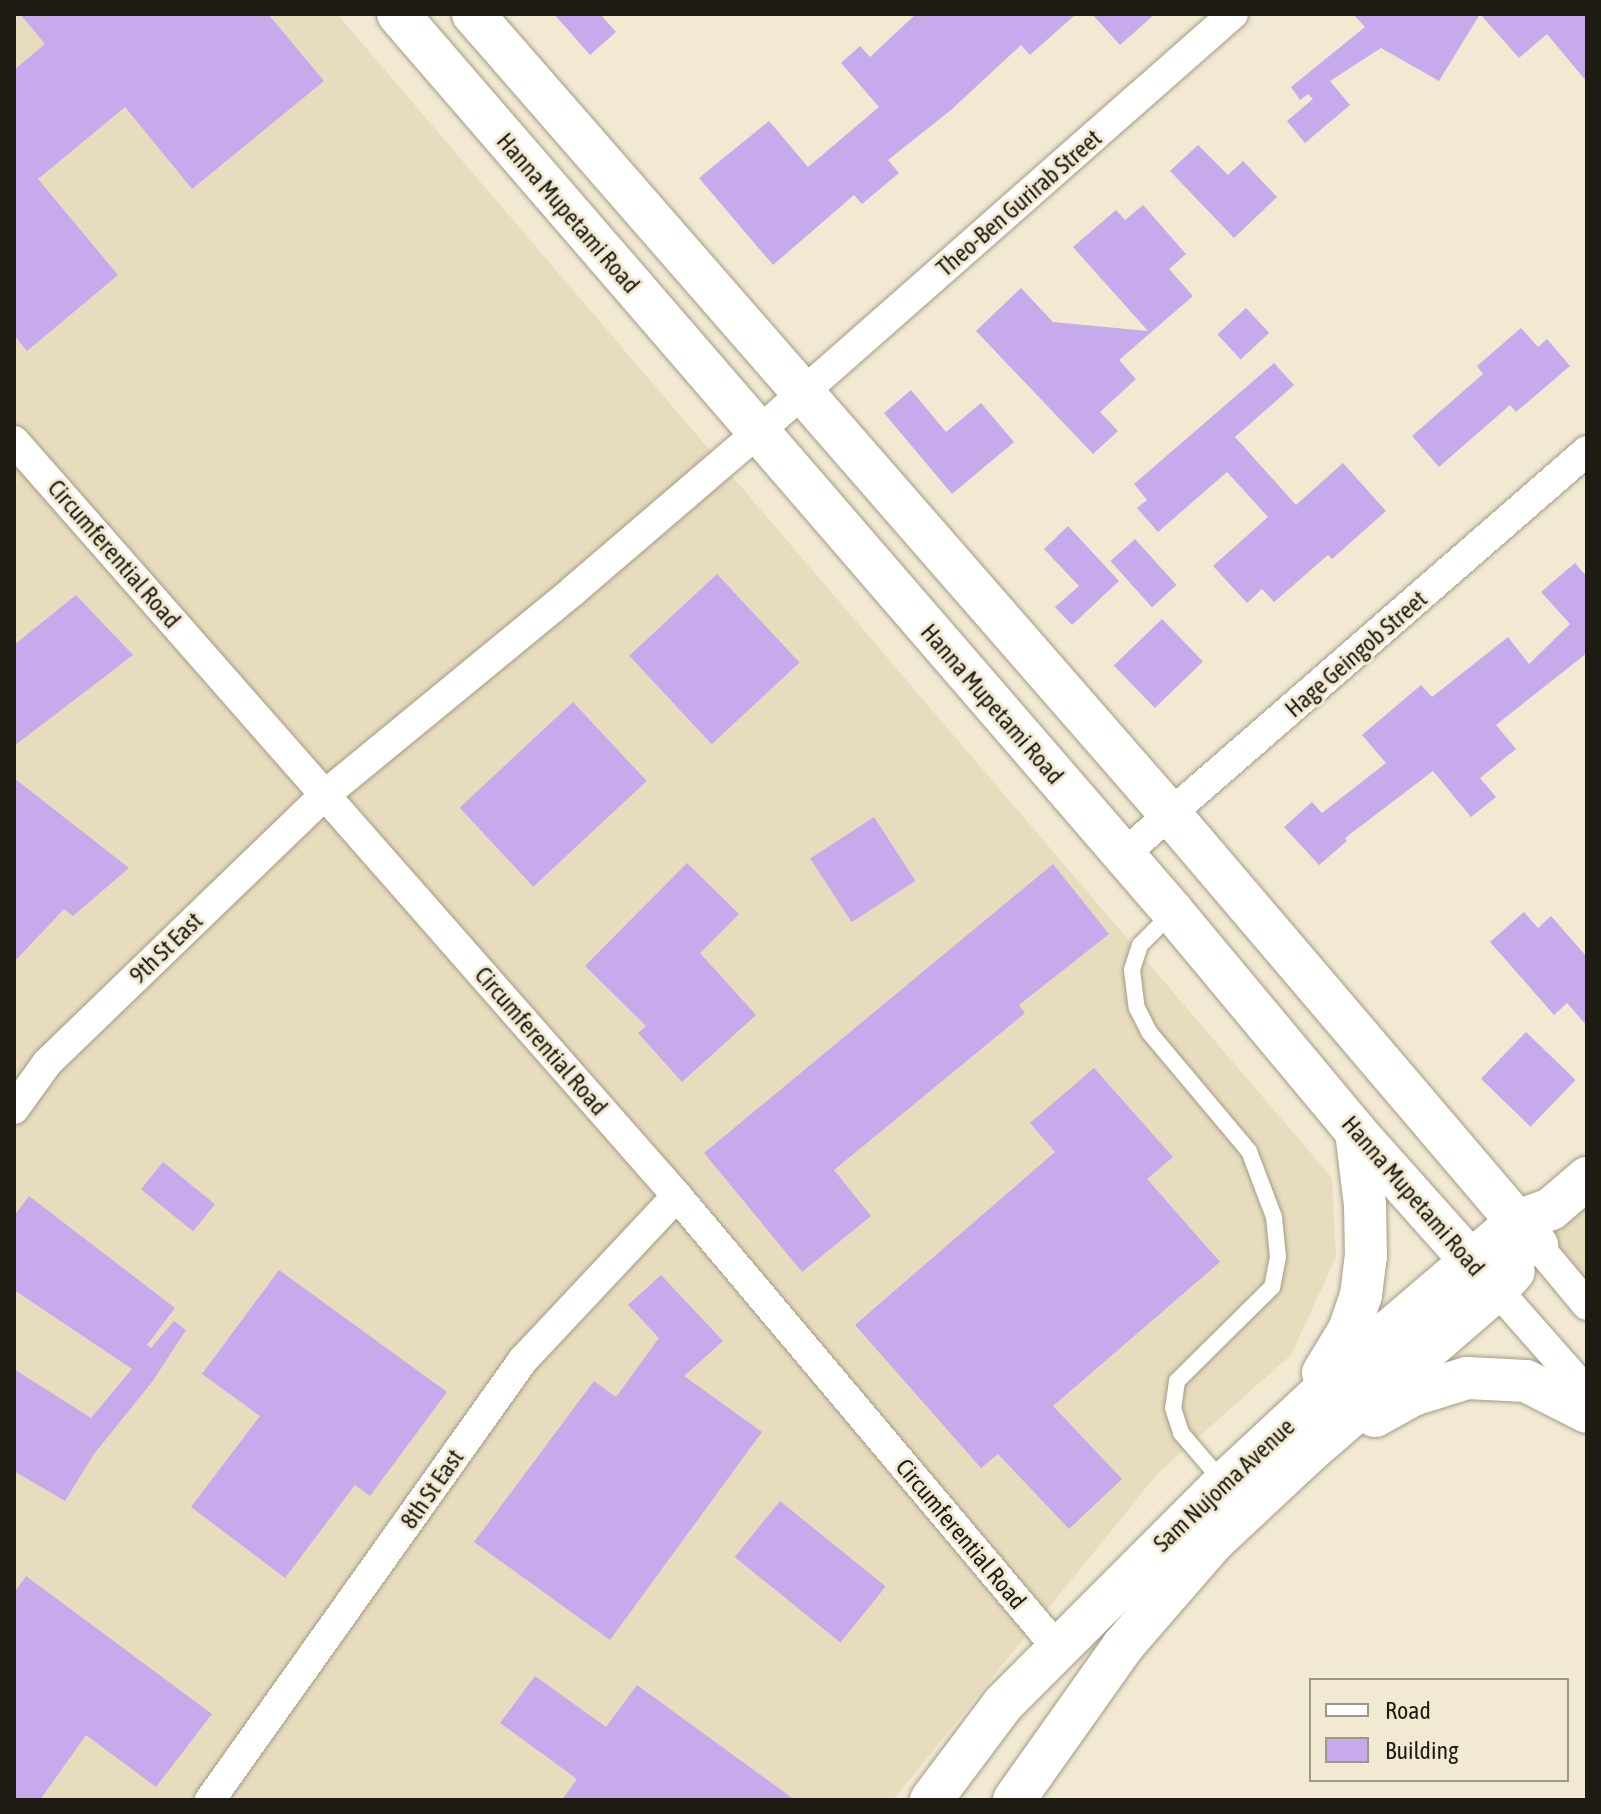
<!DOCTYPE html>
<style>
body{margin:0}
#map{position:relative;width:1601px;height:1814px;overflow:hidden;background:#f2e9d2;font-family:"Asap Condensed",sans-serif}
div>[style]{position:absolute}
.built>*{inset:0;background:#e8dcbe}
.building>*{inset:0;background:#c7aaeb;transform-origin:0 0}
.roads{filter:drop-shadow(0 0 2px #a39b85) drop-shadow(0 0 2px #a39b85)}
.service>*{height:16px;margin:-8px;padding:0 8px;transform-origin:8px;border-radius:8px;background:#fff}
.minor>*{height:30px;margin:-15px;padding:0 15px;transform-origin:15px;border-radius:15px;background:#fff}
.secondary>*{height:42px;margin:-21px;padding:0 21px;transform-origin:21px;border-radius:21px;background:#fff}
span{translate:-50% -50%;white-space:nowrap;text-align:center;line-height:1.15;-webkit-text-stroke:6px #f2e9d2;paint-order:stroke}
.street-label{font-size:24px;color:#1e1b12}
.frame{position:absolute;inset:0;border:16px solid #1e1b12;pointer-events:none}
.legend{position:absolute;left:1309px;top:1678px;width:260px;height:104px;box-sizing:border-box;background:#f2e9d2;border:2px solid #9d9785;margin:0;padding:10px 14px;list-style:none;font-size:24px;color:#1e1b12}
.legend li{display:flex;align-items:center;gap:16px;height:40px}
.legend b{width:40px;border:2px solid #9d9785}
</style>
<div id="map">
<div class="built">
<i style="clip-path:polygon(14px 14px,337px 14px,1332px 1178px,1336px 1257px,1291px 1355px,1158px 1473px,893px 1800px,14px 1800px)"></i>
<i style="clip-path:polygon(1587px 1204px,1587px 1282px,1548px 1237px)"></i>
</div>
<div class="building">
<i style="clip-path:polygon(20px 14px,268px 14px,324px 81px,192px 189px,125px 107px,38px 179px,118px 275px,27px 351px,14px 335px,14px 70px,45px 44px)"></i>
<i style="clip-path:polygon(554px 14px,600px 14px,616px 32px,590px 55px)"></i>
<i style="clip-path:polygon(916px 14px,1076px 14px,1030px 55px,1021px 45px,951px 110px,888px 160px,899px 173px,862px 204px,854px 195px,773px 265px,699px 178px,769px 121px,808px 167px,879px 107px,841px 63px,860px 46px,870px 57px)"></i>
<i style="clip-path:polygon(1092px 14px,1155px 14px,1120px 45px)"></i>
<i style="clip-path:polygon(1353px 14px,1587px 14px,1587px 82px,1547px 34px,1519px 58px,1480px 14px,1439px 81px,1381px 48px,1330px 81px,1350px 105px,1305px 143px,1287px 121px,1313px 99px,1308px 94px,1300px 100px,1291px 87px,1365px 27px)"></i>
<i style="clip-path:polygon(1198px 145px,1228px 175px,1243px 161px,1277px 197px,1234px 238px,1170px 171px)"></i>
<i style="clip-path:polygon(1143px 205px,1186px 254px,1169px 269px,1193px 296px,1119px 360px,1136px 379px,1100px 412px,1118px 431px,1093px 454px,976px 331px,1021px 288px,1053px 322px,1148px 331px,1073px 247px,1116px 210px,1125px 220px)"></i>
<i style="left:1246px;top:308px;width:34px;height:39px;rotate:47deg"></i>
<i style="clip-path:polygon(1521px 328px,1538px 347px,1547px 339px,1570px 366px,1516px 412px,1510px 405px,1439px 467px,1412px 436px,1483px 374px,1477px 366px)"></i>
<i style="clip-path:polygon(1274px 363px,1294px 385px,1235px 437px,1296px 505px,1343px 463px,1386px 511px,1332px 559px,1328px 555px,1274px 602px,1262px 589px,1247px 603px,1213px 566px,1268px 517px,1227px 472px,1158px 532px,1137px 508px,1147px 500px,1134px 484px)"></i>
<i style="clip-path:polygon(911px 390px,946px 432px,981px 403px,1014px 442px,952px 494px,884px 413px)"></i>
<i style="clip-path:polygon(1068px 526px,1119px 581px,1072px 625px,1055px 607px,1079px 586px,1044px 549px)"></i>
<i style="left:1135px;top:539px;width:62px;height:33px;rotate:48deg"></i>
<i style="clip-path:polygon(1575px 563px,1587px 577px,1587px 653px,1496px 725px,1516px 749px,1480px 778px,1496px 797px,1471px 817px,1433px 771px,1345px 838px,1347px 841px,1319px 865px,1284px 827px,1312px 802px,1322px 813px,1386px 763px,1362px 735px,1421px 685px,1432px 697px,1508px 637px,1529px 664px,1570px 624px,1541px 592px)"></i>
<i style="left:717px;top:574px;width:121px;height:120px;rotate:47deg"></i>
<i style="clip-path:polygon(76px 595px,133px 655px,14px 746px,14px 645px)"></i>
<i style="left:1162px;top:619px;width:59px;height:67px;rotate:46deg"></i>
<i style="left:573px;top:702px;width:108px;height:155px;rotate:47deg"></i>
<i style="clip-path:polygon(14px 778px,129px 868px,73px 916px,64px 909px,14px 962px)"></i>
<i style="left:874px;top:817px;width:76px;height:76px;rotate:57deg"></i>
<i style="clip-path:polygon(687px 863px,739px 914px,700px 953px,756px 1015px,682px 1082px,638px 1033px,646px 1026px,585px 966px)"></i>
<i style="clip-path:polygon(1053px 864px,1109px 934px,1019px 1005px,1025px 1013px,834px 1170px,871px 1216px,802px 1272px,704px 1153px)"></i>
<i style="clip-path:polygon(1524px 912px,1538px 928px,1551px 916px,1587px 957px,1587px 1026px,1567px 1003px,1554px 1015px,1490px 942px)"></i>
<i style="left:1526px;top:1032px;width:69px;height:65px;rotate:44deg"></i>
<i style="clip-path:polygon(1094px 1068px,1173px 1157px,1147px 1179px,1220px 1262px,1053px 1406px,1122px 1479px,1069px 1529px,998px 1454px,981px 1468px,855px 1325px,1055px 1152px,1030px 1123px)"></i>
<i style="left:163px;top:1162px;width:67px;height:35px;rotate:39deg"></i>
<i style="clip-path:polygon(29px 1196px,175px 1308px,147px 1345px,151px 1348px,174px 1321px,186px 1330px,152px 1382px,94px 1454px,65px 1501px,14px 1471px,14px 1369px,91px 1418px,132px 1369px,14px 1290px,14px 1216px)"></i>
<i style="clip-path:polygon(279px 1270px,447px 1392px,370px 1496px,355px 1485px,285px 1578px,191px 1507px,260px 1416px,202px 1374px)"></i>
<i style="clip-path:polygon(661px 1275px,723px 1341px,684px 1376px,762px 1432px,610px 1640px,474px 1542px,594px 1381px,616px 1397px,659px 1338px,628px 1305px)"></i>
<i style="left:780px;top:1501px;width:136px;height:72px;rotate:39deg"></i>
<i style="clip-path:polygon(26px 1576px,212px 1714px,156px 1787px,86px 1735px,40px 1800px,14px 1800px,14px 1593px)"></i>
<i style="clip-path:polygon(535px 1676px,606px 1727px,637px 1685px,795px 1800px,562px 1800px,577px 1779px,500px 1723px)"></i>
</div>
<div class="roads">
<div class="service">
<i style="left:1172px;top:913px;width:45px;rotate:135deg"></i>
<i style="left:1140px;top:945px;width:26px;rotate:108deg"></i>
<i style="left:1132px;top:970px;width:38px;rotate:83deg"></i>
<i style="left:1137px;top:1008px;width:27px;rotate:63deg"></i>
<i style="left:1149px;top:1032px;width:155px;rotate:50deg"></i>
<i style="left:1249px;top:1151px;width:71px;rotate:69.3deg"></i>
<i style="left:1274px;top:1217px;width:40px;rotate:84.3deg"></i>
<i style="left:1278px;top:1257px;width:31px;rotate:101deg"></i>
<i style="left:1272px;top:1287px;width:134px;rotate:135.3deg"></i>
<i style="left:1177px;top:1381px;width:27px;rotate:98deg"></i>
<i style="left:1173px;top:1408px;width:26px;rotate:72deg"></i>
<i style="left:1181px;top:1433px;width:65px;rotate:49.4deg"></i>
</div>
<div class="minor">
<i style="left:14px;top:441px;width:1005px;rotate:48.71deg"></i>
<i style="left:677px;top:1196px;width:592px;rotate:49.93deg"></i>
<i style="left:1123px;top:855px;width:615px;rotate:-41.05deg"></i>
<i style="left:14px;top:1109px;width:57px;rotate:-54.3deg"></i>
<i style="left:47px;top:1063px;width:388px;rotate:-44deg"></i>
<i style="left:326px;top:794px;width:321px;rotate:-39.4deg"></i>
<i style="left:574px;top:590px;width:241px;rotate:-40.6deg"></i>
<i style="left:757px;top:433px;width:634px;rotate:-41.36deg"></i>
<i style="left:1537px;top:1245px;width:78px;rotate:50.2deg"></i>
<i style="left:1497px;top:1290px;width:136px;rotate:48.6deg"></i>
<i style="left:210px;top:1800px;width:540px;rotate:-54.57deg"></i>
<i style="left:523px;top:1360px;width:225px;rotate:-46.8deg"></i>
</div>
<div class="secondary">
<i style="left:398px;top:14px;width:1186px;rotate:49.2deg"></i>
<i style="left:1173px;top:912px;width:286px;rotate:50.2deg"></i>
<i style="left:1356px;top:1132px;width:212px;rotate:48.3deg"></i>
<i style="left:473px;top:14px;width:1062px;rotate:48.93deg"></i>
<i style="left:1171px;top:815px;width:565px;rotate:49.6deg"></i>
<i style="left:1323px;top:1373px;width:50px;rotate:-58.8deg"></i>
<i style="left:1349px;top:1330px;width:37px;rotate:-71deg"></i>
<i style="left:1361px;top:1295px;width:38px;rotate:-83deg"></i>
<i style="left:1366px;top:1257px;width:52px;rotate:-91.1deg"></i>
<i style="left:1365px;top:1205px;width:74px;rotate:-97deg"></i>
<i style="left:1375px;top:1416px;width:43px;rotate:-28.9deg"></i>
<i style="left:1413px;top:1395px;width:57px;rotate:-17.5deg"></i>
<i style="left:1467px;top:1378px;width:59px;rotate:2.9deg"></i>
<i style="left:1526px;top:1381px;width:68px;rotate:26.9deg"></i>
<i style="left:931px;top:1800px;width:120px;rotate:-53.1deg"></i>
<i style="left:1003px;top:1704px;width:313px;rotate:-45deg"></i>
<i style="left:1224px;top:1483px;width:209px;rotate:-42.9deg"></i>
<i style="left:1377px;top:1341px;width:185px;rotate:-40.4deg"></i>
<i style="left:1518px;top:1221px;width:35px;rotate:-20deg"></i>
<i style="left:1551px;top:1209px;width:48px;rotate:-40.7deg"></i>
<i style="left:1014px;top:1800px;width:189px;rotate:-54.7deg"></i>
<i style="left:1123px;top:1646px;width:139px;rotate:-49.1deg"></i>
<i style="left:1214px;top:1541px;width:130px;rotate:-43.1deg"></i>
<i style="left:1309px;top:1452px;width:248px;rotate:-40.8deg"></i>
<i style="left:1497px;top:1290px;width:25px;rotate:-48deg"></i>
</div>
</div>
<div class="street-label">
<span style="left:1019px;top:203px;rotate:-41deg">Theo-Ben Gurirab Street</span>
<span style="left:568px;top:213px;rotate:49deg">Hanna Mupetami Road</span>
<span style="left:114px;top:554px;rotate:49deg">Circumferential Road</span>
<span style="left:1356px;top:654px;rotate:-41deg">Hage Geingob Street</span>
<span style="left:992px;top:704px;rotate:49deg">Hanna Mupetami Road</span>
<span style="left:166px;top:948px;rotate:-44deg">9th St East</span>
<span style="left:541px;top:1041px;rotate:49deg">Circumferential Road</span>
<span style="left:1413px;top:1196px;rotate:49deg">Hanna Mupetami Road</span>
<span style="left:1224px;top:1485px;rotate:-43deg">Sam Nujoma Avenue</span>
<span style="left:432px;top:1489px;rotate:-55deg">8th St East</span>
<span style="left:961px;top:1534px;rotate:50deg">Circumferential Road</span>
</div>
<div class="frame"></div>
<ul class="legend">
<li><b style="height:10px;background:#fff"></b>Road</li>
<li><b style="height:22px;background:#c7aaeb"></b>Building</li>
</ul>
</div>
